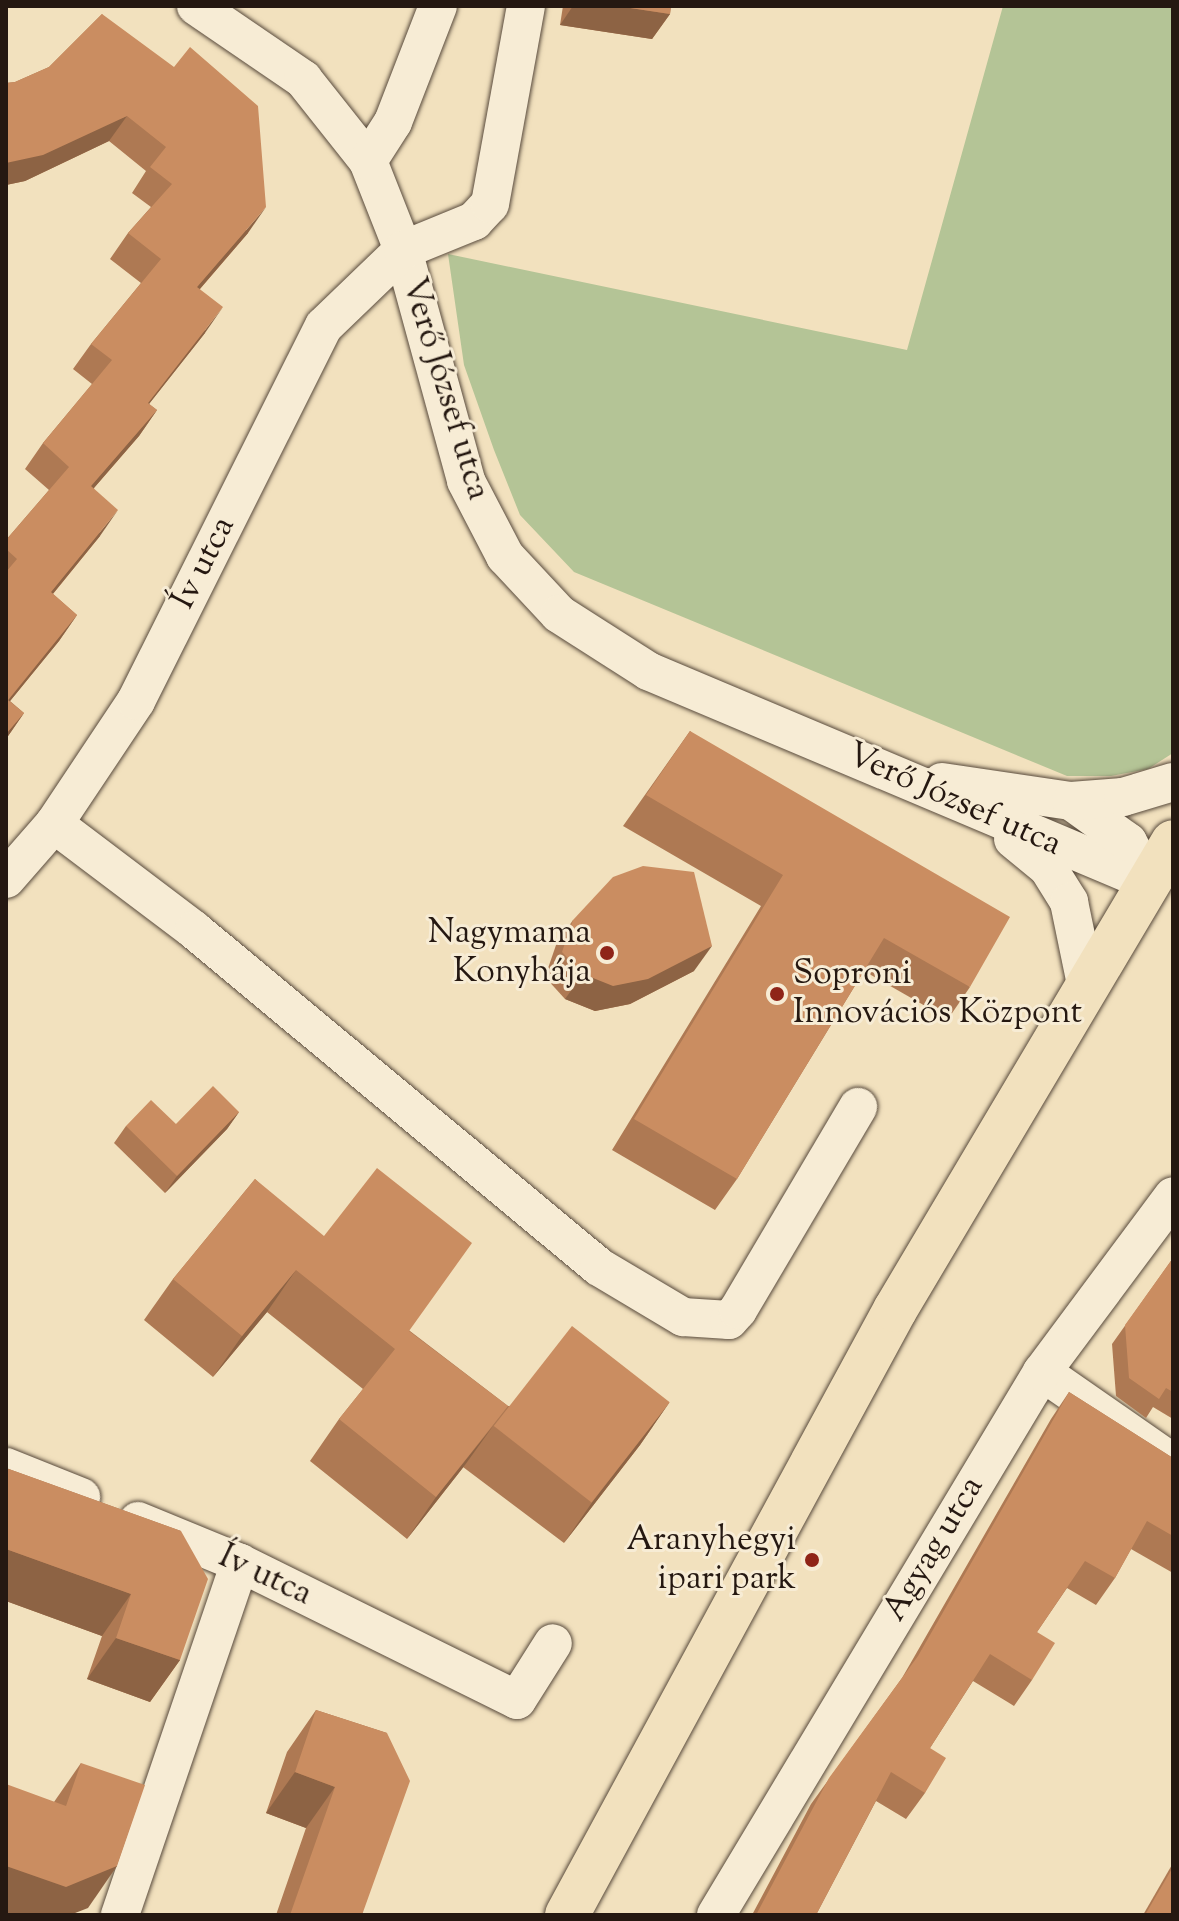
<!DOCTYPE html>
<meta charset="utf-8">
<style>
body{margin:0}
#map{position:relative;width:1179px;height:1921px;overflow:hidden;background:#f2e1be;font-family:"Sorts Mill Goudy",serif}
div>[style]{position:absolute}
.green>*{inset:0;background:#b4c496}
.roads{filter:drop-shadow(0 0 2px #584a3c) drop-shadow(0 0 2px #584a3c)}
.minor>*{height:38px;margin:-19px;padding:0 19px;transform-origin:19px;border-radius:19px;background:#f7ecd5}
.major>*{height:44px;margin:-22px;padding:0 22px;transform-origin:22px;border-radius:22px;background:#f2e1be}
.wall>*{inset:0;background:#ae7953}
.shaded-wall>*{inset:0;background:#8d6344}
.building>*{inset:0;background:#ca8d61;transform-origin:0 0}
.dots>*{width:22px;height:22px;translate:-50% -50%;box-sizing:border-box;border:4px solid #f7ecd5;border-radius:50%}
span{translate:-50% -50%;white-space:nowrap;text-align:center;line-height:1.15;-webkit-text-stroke:6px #f7ecd5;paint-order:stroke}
.street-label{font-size:34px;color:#251811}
.poi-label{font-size:34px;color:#251811}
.right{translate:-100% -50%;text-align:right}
.left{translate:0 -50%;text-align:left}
.frame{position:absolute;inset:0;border:8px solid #251811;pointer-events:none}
</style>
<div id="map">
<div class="green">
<i style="clip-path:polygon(1003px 6px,1173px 6px,1173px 753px,1148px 769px,1111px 776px,1067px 776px,574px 572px,520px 515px,494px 450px,464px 365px,448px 254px,907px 350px)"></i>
</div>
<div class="roads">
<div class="minor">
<i style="left:196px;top:6px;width:130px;rotate:34.3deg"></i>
<i style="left:303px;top:79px;width:105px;rotate:51.6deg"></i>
<i style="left:368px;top:161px;width:96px;rotate:68.5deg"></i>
<i style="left:403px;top:250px;width:239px;rotate:74.7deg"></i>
<i style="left:466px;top:481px;width:85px;rotate:62.5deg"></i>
<i style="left:505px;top:556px;width:79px;rotate:47deg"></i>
<i style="left:559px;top:614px;width:106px;rotate:32.6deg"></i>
<i style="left:648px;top:671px;width:544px;rotate:22.84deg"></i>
<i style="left:1149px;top:882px;width:45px;rotate:-117.7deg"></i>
<i style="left:1128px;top:842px;width:70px;rotate:-144.3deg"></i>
<i style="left:368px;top:161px;width:46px;rotate:-57.3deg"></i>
<i style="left:393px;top:122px;width:124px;rotate:-68.8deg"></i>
<i style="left:942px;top:782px;width:130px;rotate:8.4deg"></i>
<i style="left:1071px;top:801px;width:52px;rotate:-4.4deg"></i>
<i style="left:1123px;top:797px;width:52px;rotate:-16.7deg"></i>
<i style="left:54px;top:824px;width:176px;rotate:37.1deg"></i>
<i style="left:194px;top:930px;width:527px;rotate:39.76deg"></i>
<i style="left:599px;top:1267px;width:98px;rotate:30.8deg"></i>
<i style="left:683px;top:1317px;width:46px;rotate:3.7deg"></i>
<i style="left:729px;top:1320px;width:13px;rotate:-48deg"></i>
<i style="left:738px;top:1310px;width:236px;rotate:-59.4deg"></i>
<i style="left:1013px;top:839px;width:45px;rotate:39.6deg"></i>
<i style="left:1048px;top:868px;width:40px;rotate:58deg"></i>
<i style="left:1069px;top:902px;width:84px;rotate:78.3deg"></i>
<i style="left:6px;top:879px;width:73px;rotate:-48.9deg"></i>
<i style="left:54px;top:824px;width:148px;rotate:-56.3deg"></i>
<i style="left:136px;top:701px;width:419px;rotate:-63.4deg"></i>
<i style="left:324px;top:326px;width:110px;rotate:-43.9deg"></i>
<i style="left:403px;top:250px;width:77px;rotate:-22.2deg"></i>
<i style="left:474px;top:221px;width:23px;rotate:-47deg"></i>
<i style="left:490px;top:204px;width:201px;rotate:-79.7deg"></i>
<i style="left:1042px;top:1372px;width:160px;rotate:34.8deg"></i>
<i style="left:6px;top:1467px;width:81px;rotate:21.8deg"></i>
<i style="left:138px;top:1521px;width:110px;rotate:22.4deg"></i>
<i style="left:240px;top:1563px;width:309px;rotate:26.3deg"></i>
<i style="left:517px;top:1700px;width:67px;rotate:-57.7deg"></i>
<i style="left:120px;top:1915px;width:372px;rotate:-71.2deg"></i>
<i style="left:716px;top:1915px;width:633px;rotate:-59.02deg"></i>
<i style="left:1042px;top:1372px;width:219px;rotate:-53.3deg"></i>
</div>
<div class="major">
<i style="left:567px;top:1915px;width:688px;rotate:-61.54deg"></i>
<i style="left:895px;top:1310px;width:544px;rotate:-59.29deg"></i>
</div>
</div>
<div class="wall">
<i style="clip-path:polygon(563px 6px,671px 6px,670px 14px,652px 39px,560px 25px)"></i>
<i style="clip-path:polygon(102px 14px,248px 233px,200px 289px,205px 333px,149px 404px,157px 410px,139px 436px,94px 488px,100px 536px,53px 594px,77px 615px,59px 641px,10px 701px,24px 713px,6px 739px,6px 540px,49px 490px,25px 469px,43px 443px,92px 384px,73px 369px,91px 344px,141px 283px,110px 259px,128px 233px,151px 207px,132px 193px,146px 171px,109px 141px,25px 181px,6px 185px,6px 83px,15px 82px,49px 67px)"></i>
<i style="clip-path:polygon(690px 731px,970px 987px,948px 1019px,864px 971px,737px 1179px,715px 1210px,612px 1150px,761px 906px,623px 826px)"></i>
<i style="clip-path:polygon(573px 920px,694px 971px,630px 1004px,595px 1011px,565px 999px,545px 977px,556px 945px)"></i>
<i style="clip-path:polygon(239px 1112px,227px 1129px,165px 1193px,114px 1143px,126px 1126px,176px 1124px)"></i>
<i style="clip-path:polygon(255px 1179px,410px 1331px,508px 1406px,669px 1403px,640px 1445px,564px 1543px,463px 1467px,465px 1465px,407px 1539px,310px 1461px,339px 1419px,363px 1389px,267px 1312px,213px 1377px,144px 1320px,173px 1279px)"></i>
<i style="clip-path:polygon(1173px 1258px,1173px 1419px,1153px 1407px,1146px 1418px,1116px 1396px,1112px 1344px)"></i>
<i style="clip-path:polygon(1069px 1392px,1173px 1458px,1173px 1573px,1131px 1549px,1115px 1578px,1096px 1605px,1067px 1588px,1037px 1632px,1032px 1680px,1014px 1706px,973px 1681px,930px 1748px,925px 1793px,906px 1819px,876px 1801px,816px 1915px,752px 1915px,811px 1804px,902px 1678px,1051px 1419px)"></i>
<i style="clip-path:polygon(6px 1468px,181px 1531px,180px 1660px,150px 1702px,87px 1679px,102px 1636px,6px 1601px)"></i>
<i style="clip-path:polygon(316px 1710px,387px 1733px,362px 1915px,276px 1915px,306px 1828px,266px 1813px,287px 1752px)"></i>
<i style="clip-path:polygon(81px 1763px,88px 1908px,54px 1802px)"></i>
<i style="clip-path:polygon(1173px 1863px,1173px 1915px,1143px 1915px)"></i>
</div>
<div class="shaded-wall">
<i style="clip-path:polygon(573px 6px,617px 6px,670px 14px,652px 39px,560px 25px)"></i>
<i style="clip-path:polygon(127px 116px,109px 141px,25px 181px,6px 185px,6px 163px)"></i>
<i style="clip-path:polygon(266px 207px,248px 233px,179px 313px,197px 287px)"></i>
<i style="clip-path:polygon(223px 307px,205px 333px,130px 428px,148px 403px)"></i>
<i style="clip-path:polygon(157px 410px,139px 436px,73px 512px,91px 486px)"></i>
<i style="clip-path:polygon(118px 510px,100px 536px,33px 618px,51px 592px)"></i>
<i style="clip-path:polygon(77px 615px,59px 641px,6px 706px,6px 703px)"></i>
<i style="clip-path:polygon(24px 713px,6px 739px,6px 734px)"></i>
<i style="clip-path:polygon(712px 946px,694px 971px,630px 1004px,595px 1011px,565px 999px,583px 974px)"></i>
<i style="clip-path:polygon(239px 1112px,227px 1129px,165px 1193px,177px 1176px)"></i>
<i style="clip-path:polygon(296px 1270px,267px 1312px,213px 1377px,242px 1336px)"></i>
<i style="clip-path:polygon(669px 1403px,640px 1445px,564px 1543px,593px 1501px)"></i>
<i style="clip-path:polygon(493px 1426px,465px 1465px,407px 1539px,436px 1497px)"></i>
<i style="clip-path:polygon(6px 1549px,131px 1594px,102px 1636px,6px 1601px)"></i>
<i style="clip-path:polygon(116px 1638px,180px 1660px,150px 1702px,87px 1679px)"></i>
<i style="clip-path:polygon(295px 1772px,335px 1787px,306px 1828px,266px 1813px)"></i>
<i style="clip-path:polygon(6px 1866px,117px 1866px,88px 1908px,70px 1915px,6px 1915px)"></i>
</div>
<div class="building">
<i style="clip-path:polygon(617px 6px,671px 6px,670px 14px)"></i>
<i style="clip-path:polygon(102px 14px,174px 67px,190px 47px,258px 106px,266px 207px,197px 287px,223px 307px,148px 403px,157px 410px,91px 486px,118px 510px,51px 592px,77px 615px,8px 700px,24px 713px,6px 734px,6px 572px,17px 559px,6px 549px,6px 540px,69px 467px,43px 443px,112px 360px,91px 344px,161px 259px,128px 233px,172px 184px,150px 167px,166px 147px,127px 116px,43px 155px,6px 163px,6px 83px,15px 82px,49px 67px)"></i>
<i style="clip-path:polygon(690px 731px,1010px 917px,970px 987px,884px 938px,737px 1179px,634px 1119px,783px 875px,646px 795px)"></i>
<i style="clip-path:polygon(643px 866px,694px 872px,712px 946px,648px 979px,613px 986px,583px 974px,562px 952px,573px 920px,613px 877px)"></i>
<i style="clip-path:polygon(213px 1086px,239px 1112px,177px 1176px,126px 1126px,151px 1100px,176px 1124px)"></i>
<i style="clip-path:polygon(377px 1168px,472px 1243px,409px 1331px,508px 1406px,436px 1497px,339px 1419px,395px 1349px,296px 1270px,242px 1336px,173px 1279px,255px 1179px,324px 1236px)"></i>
<i style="clip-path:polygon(1173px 1258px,1173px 1392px,1166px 1388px,1159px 1399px,1129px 1378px,1125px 1325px)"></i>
<i style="left:572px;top:1326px;width:124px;height:127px;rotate:38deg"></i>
<i style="clip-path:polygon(1069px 1392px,1173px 1458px,1173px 1536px,1147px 1521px,1115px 1578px,1085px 1561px,1037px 1632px,1055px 1643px,1032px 1680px,990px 1654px,930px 1748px,946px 1758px,925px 1793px,891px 1772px,816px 1915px,756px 1915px,829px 1778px,918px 1656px)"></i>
<i style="clip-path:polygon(6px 1468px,181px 1531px,208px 1579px,180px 1660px,116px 1638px,131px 1594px,6px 1549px)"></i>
<i style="clip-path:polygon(316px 1710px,387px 1733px,410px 1781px,362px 1915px,290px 1915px,335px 1787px,295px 1772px)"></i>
<i style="clip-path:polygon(81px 1763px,145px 1785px,117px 1866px,66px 1887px,6px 1866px,6px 1784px,66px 1806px)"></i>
<i style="clip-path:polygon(1173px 1867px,1173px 1915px,1145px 1915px)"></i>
</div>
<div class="dots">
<i style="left:607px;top:953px;background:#8f2418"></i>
<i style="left:777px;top:994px;background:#8f2418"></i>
<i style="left:812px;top:1560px;background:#8f2418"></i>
</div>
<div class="street-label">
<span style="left:445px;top:389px;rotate:73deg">Verő József utca</span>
<span style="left:204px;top:563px;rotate:-63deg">Ív utca</span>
<span style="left:954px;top:800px;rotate:24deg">Verő József utca</span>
<span style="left:934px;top:1549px;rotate:-59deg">Agyag utca</span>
<span style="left:265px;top:1576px;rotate:25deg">Ív utca</span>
</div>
<div class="poi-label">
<span class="right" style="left:591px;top:953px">Nagymama<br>Konyhája</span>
<span class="left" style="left:793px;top:994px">Soproni<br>Innovációs Központ</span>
<span class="right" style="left:796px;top:1560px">Aranyhegyi<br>ipari park</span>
</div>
<div class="frame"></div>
</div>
